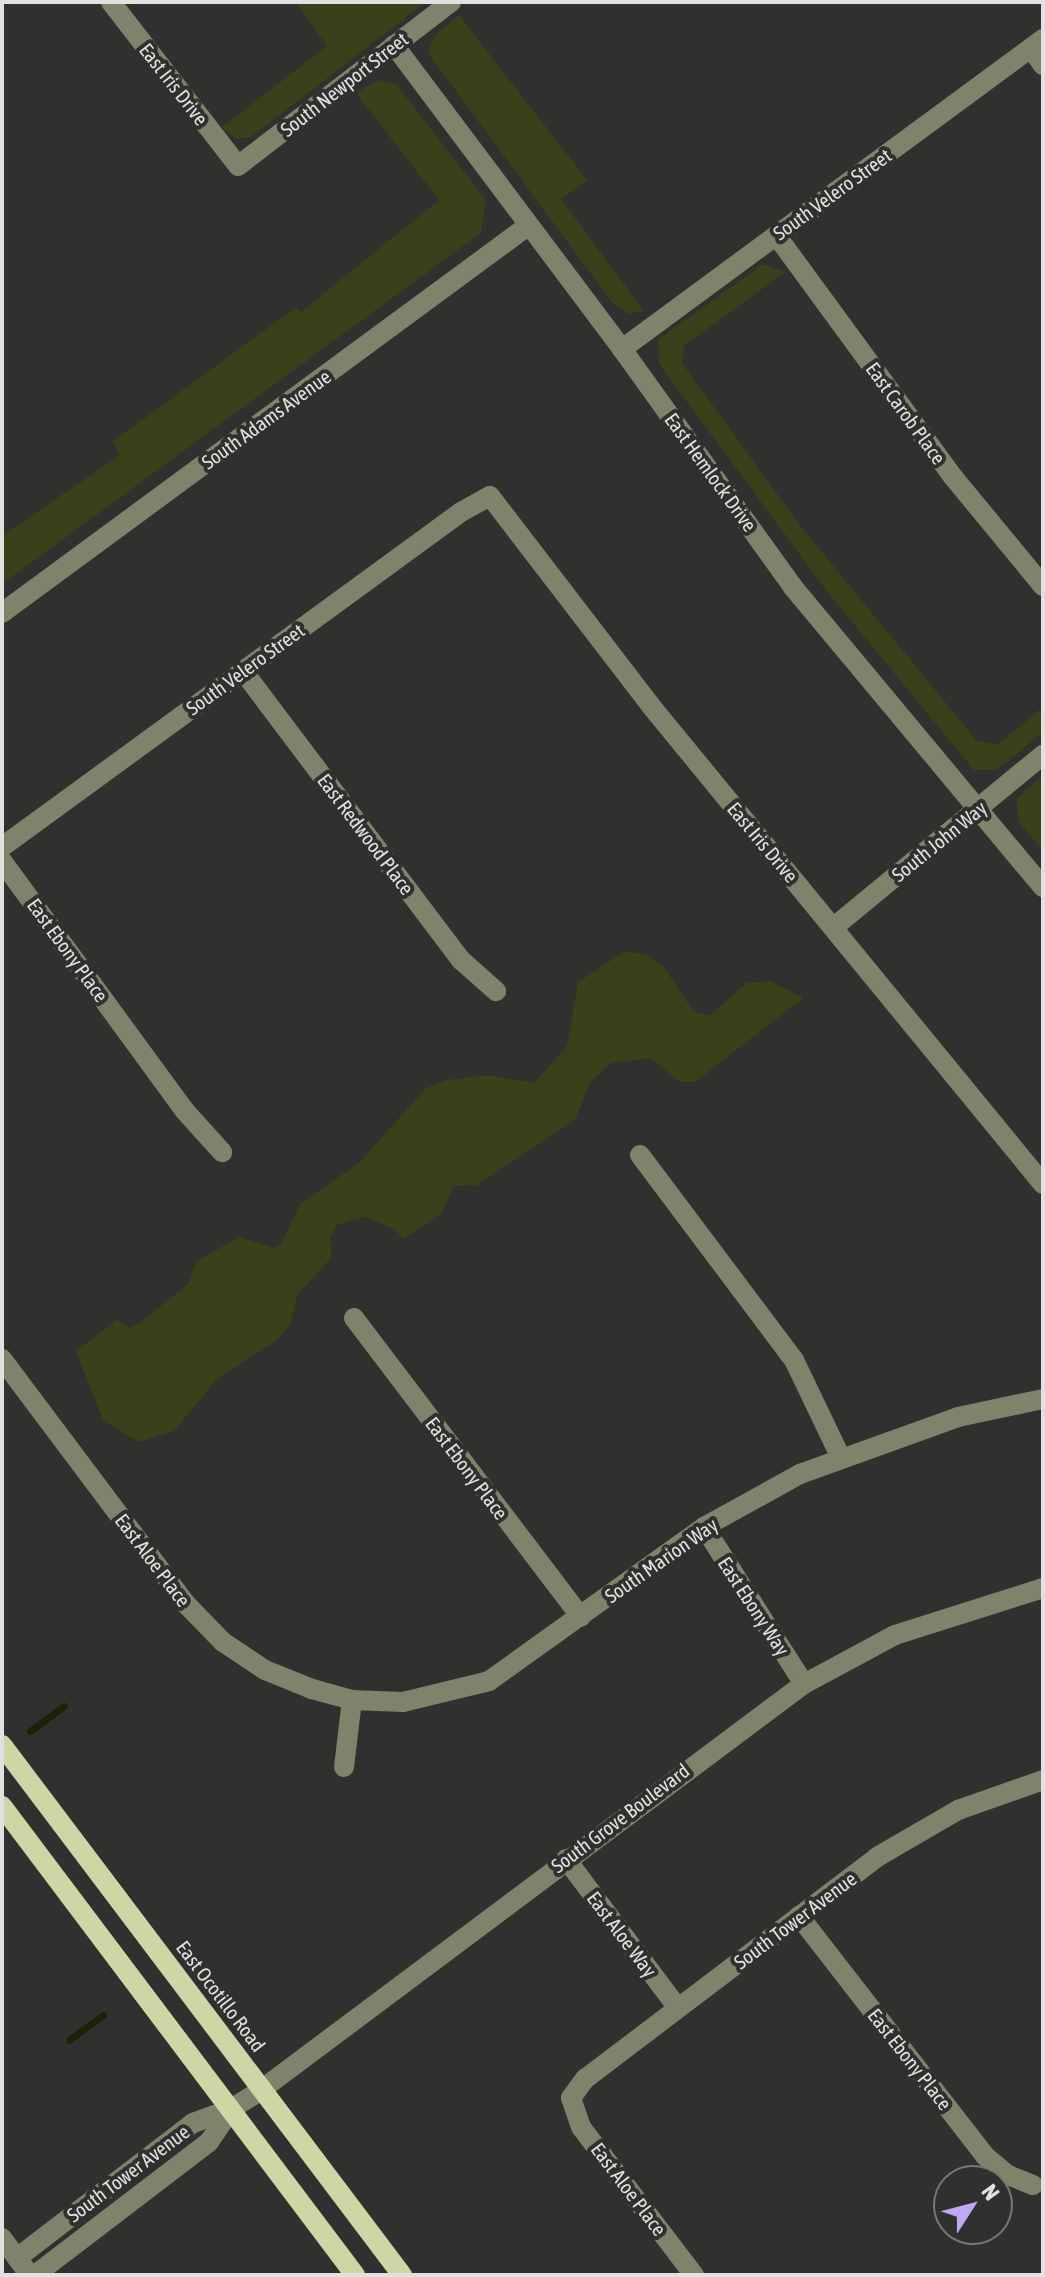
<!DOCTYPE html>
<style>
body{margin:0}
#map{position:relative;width:1045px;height:2277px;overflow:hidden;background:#30302e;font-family:"Asap Condensed",sans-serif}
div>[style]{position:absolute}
.green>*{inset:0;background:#3a4019}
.stream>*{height:7px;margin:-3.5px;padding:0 3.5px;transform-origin:3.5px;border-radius:3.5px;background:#1d2105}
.minor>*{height:20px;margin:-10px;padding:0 10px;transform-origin:10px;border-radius:10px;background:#7e836b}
.major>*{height:20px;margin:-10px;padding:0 10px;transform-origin:10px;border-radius:10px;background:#cdd7a5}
span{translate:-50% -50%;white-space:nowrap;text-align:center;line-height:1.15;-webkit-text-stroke:8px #30302e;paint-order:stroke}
.street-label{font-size:20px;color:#e1e2e0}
.frame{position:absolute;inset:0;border:4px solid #e1e2e0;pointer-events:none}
.north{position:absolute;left:933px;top:2165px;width:80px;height:80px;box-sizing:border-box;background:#30302e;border:2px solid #777775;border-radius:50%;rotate:54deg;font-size:22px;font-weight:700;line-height:32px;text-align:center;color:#e1e2e0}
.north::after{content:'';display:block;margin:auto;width:28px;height:36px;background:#c1a8f3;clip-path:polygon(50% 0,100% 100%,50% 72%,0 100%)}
</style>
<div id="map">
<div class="green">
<i style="clip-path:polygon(295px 2px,426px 2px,251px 137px,236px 139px,222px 127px,327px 46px)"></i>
<i style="clip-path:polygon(459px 15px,587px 180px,561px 199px,644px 311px,628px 314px,611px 301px,428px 53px,434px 36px)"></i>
<i style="clip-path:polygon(377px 80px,396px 84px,486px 200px,481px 233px,2px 584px,2px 536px,120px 455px,112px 442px,296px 307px,301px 312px,439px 200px,356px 93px)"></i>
<i style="clip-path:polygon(763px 264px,785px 272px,684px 346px,682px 363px,799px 524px,977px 741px,998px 744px,1043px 707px,1043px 732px,997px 770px,974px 770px,829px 594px,659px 364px,658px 340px)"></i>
<i style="clip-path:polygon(1043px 776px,1042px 800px,1043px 851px,1018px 821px,1017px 798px)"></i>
<i style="clip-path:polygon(625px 951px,648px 955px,663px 966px,694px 1012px,710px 1015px,747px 983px,771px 981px,803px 998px,695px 1082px,680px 1082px,650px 1058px,611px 1063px,590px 1083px,575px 1120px,477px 1185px,454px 1186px,442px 1213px,404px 1239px,394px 1229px,365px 1217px,336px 1225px,330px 1239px,332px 1257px,298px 1294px,290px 1325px,276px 1341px,218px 1378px,174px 1431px,138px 1442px,103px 1420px,76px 1351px,117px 1320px,130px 1328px,141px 1322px,189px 1283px,196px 1261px,240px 1237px,274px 1248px,281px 1244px,300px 1204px,359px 1163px,425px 1089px,446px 1080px,489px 1075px,534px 1083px,567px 1046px,578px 982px)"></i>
</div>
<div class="stream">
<i style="left:30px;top:1731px;width:42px;rotate:-36.3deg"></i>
<i style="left:69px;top:2040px;width:42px;rotate:-36.3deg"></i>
</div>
<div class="minor">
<i style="left:111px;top:2px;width:207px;rotate:52.2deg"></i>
<i style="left:238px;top:166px;width:269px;rotate:-37.6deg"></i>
<i style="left:394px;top:45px;width:380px;rotate:53.1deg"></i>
<i style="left:622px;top:349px;width:292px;rotate:54.3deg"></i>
<i style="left:792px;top:586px;width:392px;rotate:50.2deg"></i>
<i style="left:1031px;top:48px;width:21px;rotate:55deg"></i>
<i style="left:776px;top:235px;width:301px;rotate:53.8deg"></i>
<i style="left:954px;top:478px;width:140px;rotate:50.5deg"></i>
<i style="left:622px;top:349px;width:523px;rotate:-36.37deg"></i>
<i style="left:2px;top:613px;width:654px;rotate:-36.36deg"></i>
<i style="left:243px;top:671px;width:362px;rotate:53deg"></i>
<i style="left:461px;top:960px;width:47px;rotate:41.5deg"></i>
<i style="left:2px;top:847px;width:568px;rotate:-36.12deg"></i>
<i style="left:461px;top:512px;width:33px;rotate:-29deg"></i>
<i style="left:490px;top:496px;width:265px;rotate:52.5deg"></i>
<i style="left:651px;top:706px;width:618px;rotate:50.65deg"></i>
<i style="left:2px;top:861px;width:308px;rotate:53.8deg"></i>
<i style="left:184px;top:1110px;width:57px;rotate:47.9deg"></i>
<i style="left:834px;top:927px;width:271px;rotate:-39.5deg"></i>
<i style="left:640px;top:1155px;width:256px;rotate:53.1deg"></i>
<i style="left:794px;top:1360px;width:109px;rotate:64.4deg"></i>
<i style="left:354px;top:1318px;width:375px;rotate:52.8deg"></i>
<i style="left:2px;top:1359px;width:306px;rotate:53.1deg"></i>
<i style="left:186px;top:1604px;width:53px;rotate:45.8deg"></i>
<i style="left:223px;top:1642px;width:50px;rotate:33.7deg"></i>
<i style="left:265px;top:1670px;width:51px;rotate:22deg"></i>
<i style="left:312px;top:1689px;width:41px;rotate:15.4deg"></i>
<i style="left:352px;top:1700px;width:51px;rotate:2.2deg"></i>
<i style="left:403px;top:1702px;width:89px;rotate:-13.7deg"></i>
<i style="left:489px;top:1681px;width:264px;rotate:-35.6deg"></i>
<i style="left:704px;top:1527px;width:110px;rotate:-28.9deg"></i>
<i style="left:800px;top:1474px;width:168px;rotate:-19.8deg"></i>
<i style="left:958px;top:1417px;width:87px;rotate:-12deg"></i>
<i style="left:704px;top:1527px;width:186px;rotate:57.5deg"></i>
<i style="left:344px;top:1767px;width:67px;rotate:-83.2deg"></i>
<i style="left:566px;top:1859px;width:186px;rotate:53.1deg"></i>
<i style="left:799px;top:1916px;width:304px;rotate:52.2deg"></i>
<i style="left:985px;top:2156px;width:30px;rotate:40deg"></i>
<i style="left:1008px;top:2175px;width:27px;rotate:22deg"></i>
<i style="left:2px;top:2238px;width:39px;rotate:53deg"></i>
<i style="left:17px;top:2258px;width:222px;rotate:-37.5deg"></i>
<i style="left:193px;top:2123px;width:40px;rotate:-20.2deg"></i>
<i style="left:231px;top:2109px;width:36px;rotate:-32deg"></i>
<i style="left:261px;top:2090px;width:678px;rotate:-36.79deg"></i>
<i style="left:804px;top:1684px;width:103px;rotate:-28.3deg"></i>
<i style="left:895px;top:1635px;width:155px;rotate:-17.6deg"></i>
<i style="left:35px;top:2275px;width:219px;rotate:-37.4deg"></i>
<i style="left:209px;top:2142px;width:40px;rotate:-56deg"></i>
<i style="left:694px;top:2275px;width:186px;rotate:-127.4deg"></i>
<i style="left:581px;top:2127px;width:31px;rotate:-109deg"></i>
<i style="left:571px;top:2098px;width:24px;rotate:-54deg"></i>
<i style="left:585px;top:2079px;width:367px;rotate:-37.2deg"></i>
<i style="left:877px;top:1857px;width:94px;rotate:-30.1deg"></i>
<i style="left:958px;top:1810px;width:90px;rotate:-19.4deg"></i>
</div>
<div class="major">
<i style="left:2px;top:1745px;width:664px;rotate:52.96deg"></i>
<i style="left:2px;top:1806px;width:587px;rotate:53.03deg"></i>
</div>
<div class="street-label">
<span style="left:174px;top:84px;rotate:52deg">East Iris Drive</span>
<span style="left:344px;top:84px;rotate:-38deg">South Newport Street</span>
<span style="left:832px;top:194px;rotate:-36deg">South Velero Street</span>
<span style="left:906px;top:413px;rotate:54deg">East Carob Place</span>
<span style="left:266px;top:419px;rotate:-36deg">South Adams Avenue</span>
<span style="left:711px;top:472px;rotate:54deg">East Hemlock Drive</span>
<span style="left:245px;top:669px;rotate:-36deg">South Velero Street</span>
<span style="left:366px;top:834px;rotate:53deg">East Redwood Place</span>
<span style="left:939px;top:841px;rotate:-39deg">South John Way</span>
<span style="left:763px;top:842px;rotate:50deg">East Iris Drive</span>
<span style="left:68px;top:950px;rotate:54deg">East Ebony Place</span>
<span style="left:467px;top:1468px;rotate:53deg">East Ebony Place</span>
<span style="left:153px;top:1560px;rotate:53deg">East Aloe Place</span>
<span style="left:661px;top:1560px;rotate:-35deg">South Marion Way</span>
<span style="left:754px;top:1606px;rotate:57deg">East Ebony Way</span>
<span style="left:620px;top:1818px;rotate:-37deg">South Grove Boulevard</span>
<span style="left:795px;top:1920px;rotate:-37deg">South Tower Avenue</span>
<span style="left:622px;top:1934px;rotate:53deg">East Aloe Way</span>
<span style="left:221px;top:1996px;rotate:53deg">East Ocotillo Road</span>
<span style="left:910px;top:2059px;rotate:52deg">East Ebony Place</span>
<span style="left:128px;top:2173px;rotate:-37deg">South Tower Avenue</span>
<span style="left:629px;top:2189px;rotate:53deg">East Aloe Place</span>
</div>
<div class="frame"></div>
<div class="north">N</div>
</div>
